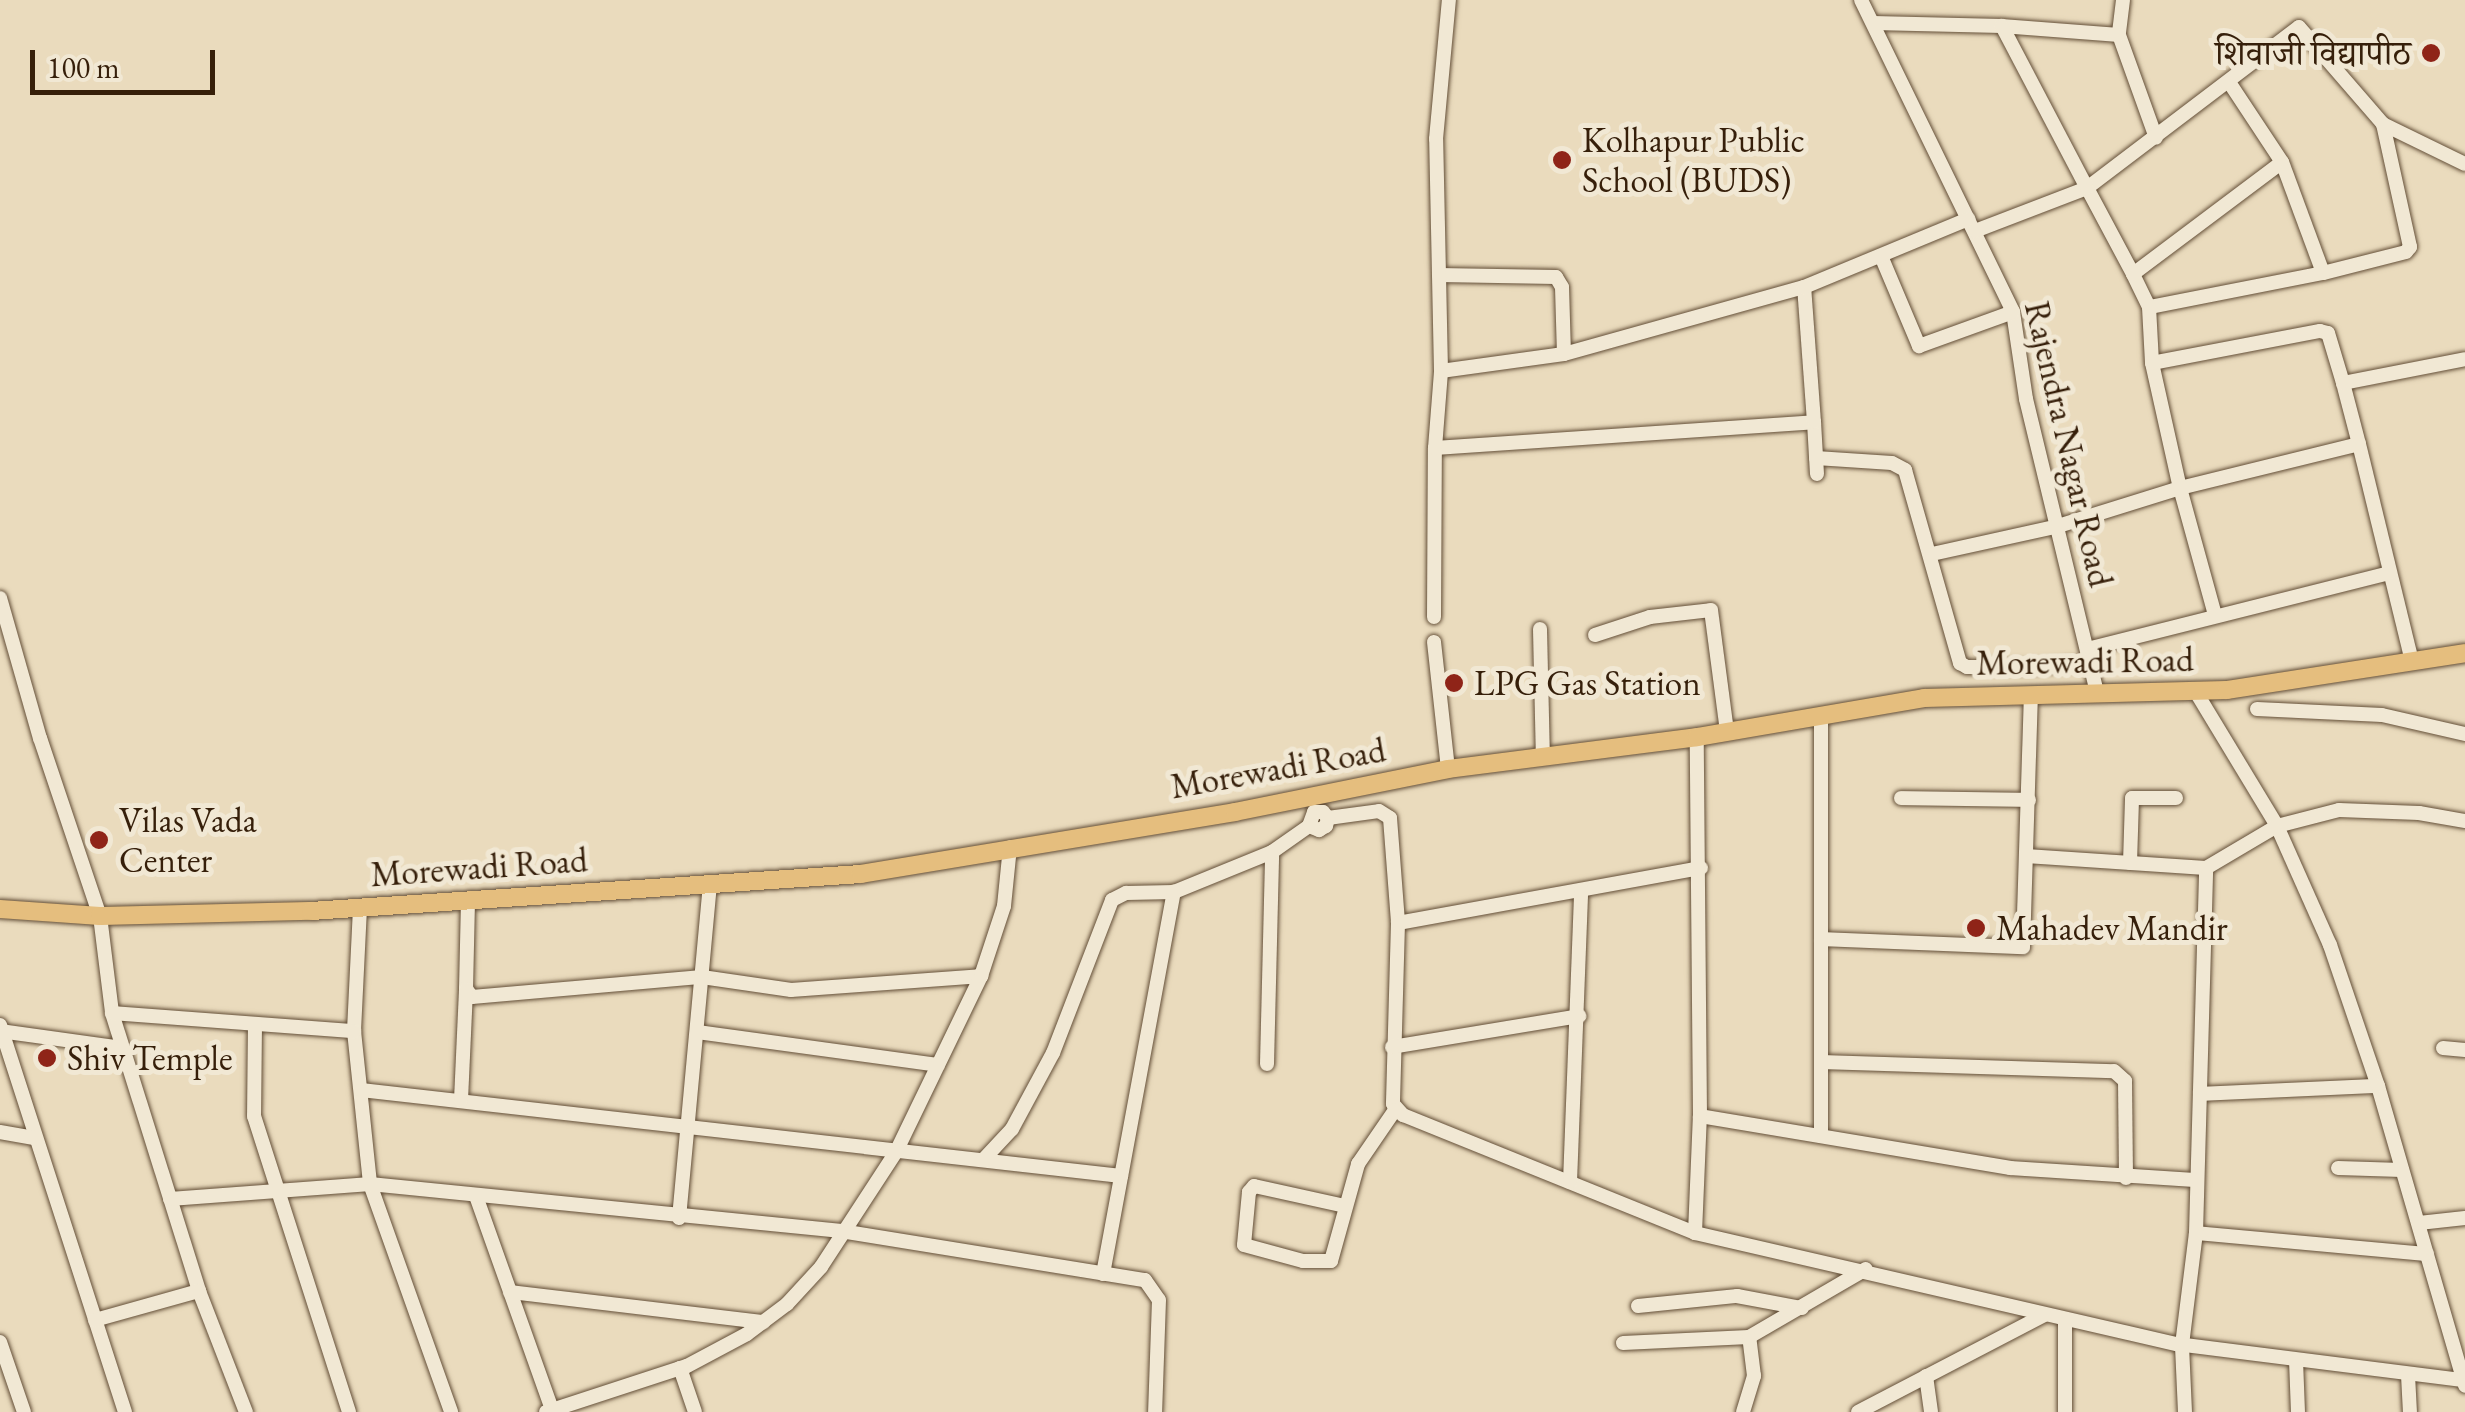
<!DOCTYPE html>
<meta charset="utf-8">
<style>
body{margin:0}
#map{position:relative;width:2465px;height:1412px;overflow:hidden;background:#eadbbd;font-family:"EB Garamond","Noto Serif Devanagari",serif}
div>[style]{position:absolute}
.roads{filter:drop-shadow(0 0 2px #634e37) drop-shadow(0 0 2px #634e37)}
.minor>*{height:14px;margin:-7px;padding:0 7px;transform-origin:7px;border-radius:7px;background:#f1e8d4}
.major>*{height:18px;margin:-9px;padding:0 9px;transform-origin:9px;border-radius:9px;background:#e5be7e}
.dots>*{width:28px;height:28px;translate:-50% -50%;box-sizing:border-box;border:5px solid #f1e8d4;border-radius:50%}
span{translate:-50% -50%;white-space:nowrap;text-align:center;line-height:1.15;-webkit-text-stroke:10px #f1e8d4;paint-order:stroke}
.poi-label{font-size:35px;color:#361f0a}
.right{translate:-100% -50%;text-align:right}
.left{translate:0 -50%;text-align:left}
.street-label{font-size:35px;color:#361f0a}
.scale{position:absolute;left:30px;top:50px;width:185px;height:45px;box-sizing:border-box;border:5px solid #361f0a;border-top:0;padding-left:12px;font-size:30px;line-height:35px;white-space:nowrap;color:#361f0a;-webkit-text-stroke:8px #f1e8d4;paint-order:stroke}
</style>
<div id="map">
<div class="roads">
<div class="minor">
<i style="left:1861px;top:0;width:347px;rotate:64deg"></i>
<i style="left:2013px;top:312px;width:88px;rotate:81.5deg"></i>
<i style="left:2026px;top:399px;width:302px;rotate:76.4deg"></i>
<i style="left:2123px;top:0;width:35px;rotate:97deg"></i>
<i style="left:2119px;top:35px;width:109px;rotate:70.2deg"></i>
<i style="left:1873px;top:23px;width:129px;rotate:1.3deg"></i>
<i style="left:2002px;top:26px;width:117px;rotate:4.4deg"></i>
<i style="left:2229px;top:82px;width:96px;rotate:56.5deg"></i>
<i style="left:2282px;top:162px;width:118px;rotate:69.7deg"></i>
<i style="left:2383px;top:124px;width:91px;rotate:26deg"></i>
<i style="left:1975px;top:231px;width:120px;rotate:-21deg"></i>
<i style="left:2087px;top:188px;width:266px;rotate:-37.2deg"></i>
<i style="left:2299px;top:27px;width:128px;rotate:49.1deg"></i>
<i style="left:2383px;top:124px;width:126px;rotate:77.6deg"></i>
<i style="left:2410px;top:247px;width:6px;rotate:129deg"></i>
<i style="left:2406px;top:252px;width:86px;rotate:165.8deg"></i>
<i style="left:2323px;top:273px;width:177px;rotate:168.9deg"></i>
<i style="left:2149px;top:307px;width:37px;rotate:-116deg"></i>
<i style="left:2133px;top:274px;width:98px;rotate:-118.1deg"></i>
<i style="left:2087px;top:188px;width:183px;rotate:-117.7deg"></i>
<i style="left:1881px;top:256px;width:98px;rotate:67.1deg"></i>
<i style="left:1919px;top:346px;width:100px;rotate:-19.9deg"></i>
<i style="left:2133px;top:274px;width:186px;rotate:-36.9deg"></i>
<i style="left:1439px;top:275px;width:117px;rotate:1deg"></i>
<i style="left:1556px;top:277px;width:12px;rotate:59deg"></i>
<i style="left:1562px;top:287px;width:67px;rotate:88.3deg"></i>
<i style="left:2149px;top:307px;width:56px;rotate:86.9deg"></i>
<i style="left:2152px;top:363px;width:128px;rotate:77.4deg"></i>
<i style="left:2180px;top:488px;width:132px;rotate:74.6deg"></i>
<i style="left:2152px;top:363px;width:171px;rotate:-10.8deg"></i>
<i style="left:2320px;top:331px;width:8px;rotate:14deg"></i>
<i style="left:2328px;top:333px;width:52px;rotate:73.3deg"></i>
<i style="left:1441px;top:371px;width:124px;rotate:-7.9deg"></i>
<i style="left:1564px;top:354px;width:249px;rotate:-15.6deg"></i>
<i style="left:1814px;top:422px;width:52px;rotate:86.7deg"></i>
<i style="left:2359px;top:444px;width:224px;rotate:76.3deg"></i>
<i style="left:1435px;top:448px;width:380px;rotate:-3.9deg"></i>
<i style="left:1814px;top:422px;width:135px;rotate:-94.2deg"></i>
<i style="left:1804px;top:287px;width:178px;rotate:-22.5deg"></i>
<i style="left:1816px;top:458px;width:76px;rotate:3.8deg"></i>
<i style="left:1892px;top:463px;width:15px;rotate:28deg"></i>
<i style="left:1905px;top:470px;width:201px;rotate:74.1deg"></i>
<i style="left:1960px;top:663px;width:8px;rotate:30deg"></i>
<i style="left:1967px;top:667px;width:68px"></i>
<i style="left:2035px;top:667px;width:55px;rotate:-4.2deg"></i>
<i style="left:1932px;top:554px;width:126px;rotate:-12.4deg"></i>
<i style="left:2055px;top:527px;width:131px;rotate:-17.3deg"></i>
<i style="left:2180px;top:488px;width:184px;rotate:-13.8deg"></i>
<i style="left:2359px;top:444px;width:63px;rotate:-104.7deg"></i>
<i style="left:2343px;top:383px;width:124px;rotate:-11.1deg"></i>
<i style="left:0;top:598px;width:146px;rotate:74.1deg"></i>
<i style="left:40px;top:738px;width:188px;rotate:71.4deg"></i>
<i style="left:100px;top:916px;width:98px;rotate:82.9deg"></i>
<i style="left:112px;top:1013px;width:291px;rotate:72.6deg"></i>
<i style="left:199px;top:1291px;width:130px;rotate:68.8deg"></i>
<i style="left:1434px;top:617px;width:169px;rotate:-89.7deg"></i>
<i style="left:1435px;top:448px;width:77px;rotate:-85.5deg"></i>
<i style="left:1441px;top:371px;width:232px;rotate:-91.2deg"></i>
<i style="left:1436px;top:139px;width:140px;rotate:-84.7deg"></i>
<i style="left:1540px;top:629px;width:129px;rotate:88.7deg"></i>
<i style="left:1595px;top:635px;width:58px;rotate:-18.1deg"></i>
<i style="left:1650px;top:617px;width:61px;rotate:-6.5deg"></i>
<i style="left:1711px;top:610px;width:122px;rotate:82.5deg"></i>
<i style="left:1434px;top:642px;width:128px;rotate:83.7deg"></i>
<i style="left:2087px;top:649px;width:312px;rotate:-14.1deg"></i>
<i style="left:2196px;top:692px;width:157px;rotate:58.8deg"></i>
<i style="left:2277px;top:826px;width:130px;rotate:66deg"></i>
<i style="left:2330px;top:945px;width:149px;rotate:71.2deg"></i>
<i style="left:2378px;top:1086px;width:312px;rotate:73.8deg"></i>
<i style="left:2257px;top:709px;width:125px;rotate:2.7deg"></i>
<i style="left:2382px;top:715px;width:85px;rotate:12.9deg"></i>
<i style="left:1901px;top:798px;width:128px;rotate:0.9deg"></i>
<i style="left:1309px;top:826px;width:11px;rotate:22deg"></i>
<i style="left:1319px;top:830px;width:8px;rotate:-30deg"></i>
<i style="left:1326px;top:826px;width:8px;rotate:-76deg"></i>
<i style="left:1328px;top:818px;width:51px;rotate:-7.8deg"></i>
<i style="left:1379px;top:811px;width:13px;rotate:32deg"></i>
<i style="left:1390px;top:818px;width:105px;rotate:85.6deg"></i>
<i style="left:1398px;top:923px;width:181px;rotate:91.6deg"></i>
<i style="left:1393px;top:1104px;width:15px;rotate:48deg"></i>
<i style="left:1403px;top:1115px;width:315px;rotate:22deg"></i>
<i style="left:1695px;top:1233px;width:495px;rotate:13deg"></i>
<i style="left:2177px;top:1344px;width:288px;rotate:7.2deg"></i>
<i style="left:2026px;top:856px;width:180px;rotate:3.8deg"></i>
<i style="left:2130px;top:863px;width:65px;rotate:-88.2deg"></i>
<i style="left:2132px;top:798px;width:44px"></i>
<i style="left:468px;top:901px;width:88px;rotate:91.3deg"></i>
<i style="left:466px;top:989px;width:10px;rotate:53deg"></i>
<i style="left:472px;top:997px;width:231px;rotate:-5deg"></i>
<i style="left:702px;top:977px;width:90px;rotate:8.3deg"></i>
<i style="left:791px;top:990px;width:191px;rotate:-4.2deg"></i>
<i style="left:360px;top:908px;width:123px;rotate:92.8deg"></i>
<i style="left:354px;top:1031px;width:154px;rotate:84deg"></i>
<i style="left:370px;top:1184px;width:242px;rotate:70.4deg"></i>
<i style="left:1398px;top:923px;width:308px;rotate:-10.3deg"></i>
<i style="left:1821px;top:939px;width:202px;rotate:2.3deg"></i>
<i style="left:2023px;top:947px;width:253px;rotate:-88.2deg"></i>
<i style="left:112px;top:1013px;width:243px;rotate:4.3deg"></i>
<i style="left:255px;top:1024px;width:92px;rotate:90.6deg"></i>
<i style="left:254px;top:1116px;width:311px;rotate:72.2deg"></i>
<i style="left:0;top:1025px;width:407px;rotate:72.1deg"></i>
<i style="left:0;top:1031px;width:123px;rotate:7.9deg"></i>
<i style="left:697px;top:1032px;width:243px;rotate:7.8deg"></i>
<i style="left:1392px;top:1047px;width:190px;rotate:-9.4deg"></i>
<i style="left:2443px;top:1048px;width:22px;rotate:5deg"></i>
<i style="left:1821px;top:1062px;width:293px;rotate:1.8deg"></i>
<i style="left:2114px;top:1071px;width:15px;rotate:42deg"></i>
<i style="left:2125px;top:1081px;width:97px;rotate:89.4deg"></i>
<i style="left:1267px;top:1064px;width:212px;rotate:-88.6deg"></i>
<i style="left:361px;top:1090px;width:765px;rotate:6.46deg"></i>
<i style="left:2200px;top:1094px;width:178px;rotate:-2.6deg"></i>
<i style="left:461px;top:1100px;width:111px;rotate:-87.4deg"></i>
<i style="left:1700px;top:1116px;width:314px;rotate:9.5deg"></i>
<i style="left:2010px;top:1168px;width:185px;rotate:3.7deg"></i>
<i style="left:0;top:1132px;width:36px;rotate:10deg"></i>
<i style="left:1821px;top:1136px;width:421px;rotate:-90deg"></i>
<i style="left:983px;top:1160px;width:42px;rotate:-46.9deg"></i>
<i style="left:1012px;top:1129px;width:86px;rotate:-61.7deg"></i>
<i style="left:1053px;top:1053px;width:164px;rotate:-68.9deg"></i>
<i style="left:1112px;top:900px;width:16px;rotate:-27deg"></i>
<i style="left:1126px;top:893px;width:48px;rotate:-1.2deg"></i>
<i style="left:2338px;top:1168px;width:64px;rotate:1.8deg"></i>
<i style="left:1570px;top:1182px;width:292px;rotate:-87.8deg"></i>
<i style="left:476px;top:1196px;width:227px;rotate:70.4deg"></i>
<i style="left:170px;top:1199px;width:201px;rotate:-4.3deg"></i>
<i style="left:370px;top:1184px;width:479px;rotate:5.7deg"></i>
<i style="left:847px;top:1232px;width:302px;rotate:9.2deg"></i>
<i style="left:1145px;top:1280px;width:24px;rotate:55deg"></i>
<i style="left:1159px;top:1300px;width:112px;rotate:92deg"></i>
<i style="left:1345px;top:1206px;width:93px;rotate:-167.6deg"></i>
<i style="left:1254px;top:1186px;width:8px;rotate:130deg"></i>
<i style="left:1249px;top:1192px;width:53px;rotate:95.4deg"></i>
<i style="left:1244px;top:1245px;width:61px;rotate:15.2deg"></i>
<i style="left:1303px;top:1261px;width:28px"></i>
<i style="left:1331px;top:1261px;width:101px;rotate:-74.4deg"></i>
<i style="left:1358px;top:1164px;width:65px;rotate:-55.6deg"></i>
<i style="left:679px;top:1218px;width:335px;rotate:-84.7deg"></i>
<i style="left:2419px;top:1223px;width:46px;rotate:-6.2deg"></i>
<i style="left:1695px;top:1233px;width:117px;rotate:-87.6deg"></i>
<i style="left:1700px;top:1116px;width:379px;rotate:-90.5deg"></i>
<i style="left:2196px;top:1233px;width:232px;rotate:5.2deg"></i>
<i style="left:1103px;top:1274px;width:389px;rotate:-79.5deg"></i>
<i style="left:1174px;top:892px;width:106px;rotate:-22.2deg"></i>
<i style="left:1272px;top:852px;width:45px;rotate:-35.1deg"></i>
<i style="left:1309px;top:826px;width:15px;rotate:-70deg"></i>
<i style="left:1314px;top:812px;width:9px"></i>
<i style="left:1323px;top:812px;width:8px;rotate:50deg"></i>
<i style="left:510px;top:1292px;width:255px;rotate:6.8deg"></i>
<i style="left:1638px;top:1306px;width:100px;rotate:-5.8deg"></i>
<i style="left:1737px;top:1296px;width:66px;rotate:10.5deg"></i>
<i style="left:2065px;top:1319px;width:93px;rotate:90deg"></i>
<i style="left:95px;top:1320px;width:108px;rotate:-15.6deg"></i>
<i style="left:0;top:1342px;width:74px;rotate:71.1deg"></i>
<i style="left:1623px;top:1343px;width:126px;rotate:-2.7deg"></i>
<i style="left:1749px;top:1337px;width:135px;rotate:-30.2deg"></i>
<i style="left:2296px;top:1360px;width:52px;rotate:87.8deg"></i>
<i style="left:680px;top:1368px;width:46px;rotate:71.2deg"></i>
<i style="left:2408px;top:1375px;width:37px;rotate:87deg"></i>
<i style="left:1926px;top:1376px;width:36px;rotate:82deg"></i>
<i style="left:546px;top:1412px;width:148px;rotate:-18.1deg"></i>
<i style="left:687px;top:1366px;width:68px;rotate:-28.1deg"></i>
<i style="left:747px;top:1334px;width:50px;rotate:-36.9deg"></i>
<i style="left:787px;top:1304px;width:50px;rotate:-47.4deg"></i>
<i style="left:821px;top:1267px;width:137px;rotate:-56.9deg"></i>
<i style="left:896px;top:1152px;width:195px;rotate:-64.2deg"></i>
<i style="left:981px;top:976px;width:74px;rotate:-71.8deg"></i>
<i style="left:1004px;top:906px;width:59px;rotate:-84.2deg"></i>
<i style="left:1743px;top:1412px;width:38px;rotate:-73deg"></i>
<i style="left:1754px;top:1376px;width:39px;rotate:-97deg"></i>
<i style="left:1858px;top:1412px;width:210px;rotate:-27.5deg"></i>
<i style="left:2185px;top:1412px;width:67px;rotate:-92.6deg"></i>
<i style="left:2182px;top:1345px;width:113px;rotate:-82.9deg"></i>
<i style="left:2196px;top:1233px;width:365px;rotate:-88.4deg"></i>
<i style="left:2206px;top:868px;width:82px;rotate:-30.6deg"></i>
<i style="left:2277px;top:826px;width:64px;rotate:-14.5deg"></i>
<i style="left:2339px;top:810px;width:80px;rotate:2.1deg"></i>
<i style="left:2419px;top:813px;width:47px;rotate:9.9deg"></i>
</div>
<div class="major">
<i style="left:0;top:909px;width:100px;rotate:4deg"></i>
<i style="left:100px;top:916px;width:211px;rotate:-1.4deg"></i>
<i style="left:311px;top:911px;width:551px;rotate:-3.85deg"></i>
<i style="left:861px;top:874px;width:379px;rotate:-9.4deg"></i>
<i style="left:1235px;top:812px;width:217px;rotate:-11.4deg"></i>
<i style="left:1448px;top:769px;width:251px;rotate:-7.3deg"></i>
<i style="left:1697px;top:737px;width:230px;rotate:-9.7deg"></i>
<i style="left:1924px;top:698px;width:303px;rotate:-1.5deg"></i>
<i style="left:2227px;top:690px;width:241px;rotate:-8.8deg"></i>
</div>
</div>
<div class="dots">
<i style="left:2431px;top:53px;background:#8f2418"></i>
<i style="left:1562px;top:160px;background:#8f2418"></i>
<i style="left:1454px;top:683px;background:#8f2418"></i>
<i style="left:99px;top:840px;background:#8f2418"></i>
<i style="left:1976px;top:928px;background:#8f2418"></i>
<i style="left:47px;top:1058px;background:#8f2418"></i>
</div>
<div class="poi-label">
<span class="right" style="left:2411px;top:53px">शिवाजी विद्यापीठ</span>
<span class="left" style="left:1582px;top:160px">Kolhapur Public<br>School (BUDS)</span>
<span class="left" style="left:1474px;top:683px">LPG Gas Station</span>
<span class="left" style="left:119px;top:840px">Vilas Vada<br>Center</span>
<span class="left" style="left:1996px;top:928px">Mahadev Mandir</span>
<span class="left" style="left:67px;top:1058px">Shiv Temple</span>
</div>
<div class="street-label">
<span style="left:2069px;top:444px;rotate:77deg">Rajendra Nagar Road</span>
<span style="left:2085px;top:661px;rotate:-1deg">Morewadi Road</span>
<span style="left:1278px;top:768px;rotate:-10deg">Morewadi Road</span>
<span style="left:479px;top:867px;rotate:-4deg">Morewadi Road</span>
</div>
<div class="scale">100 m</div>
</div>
